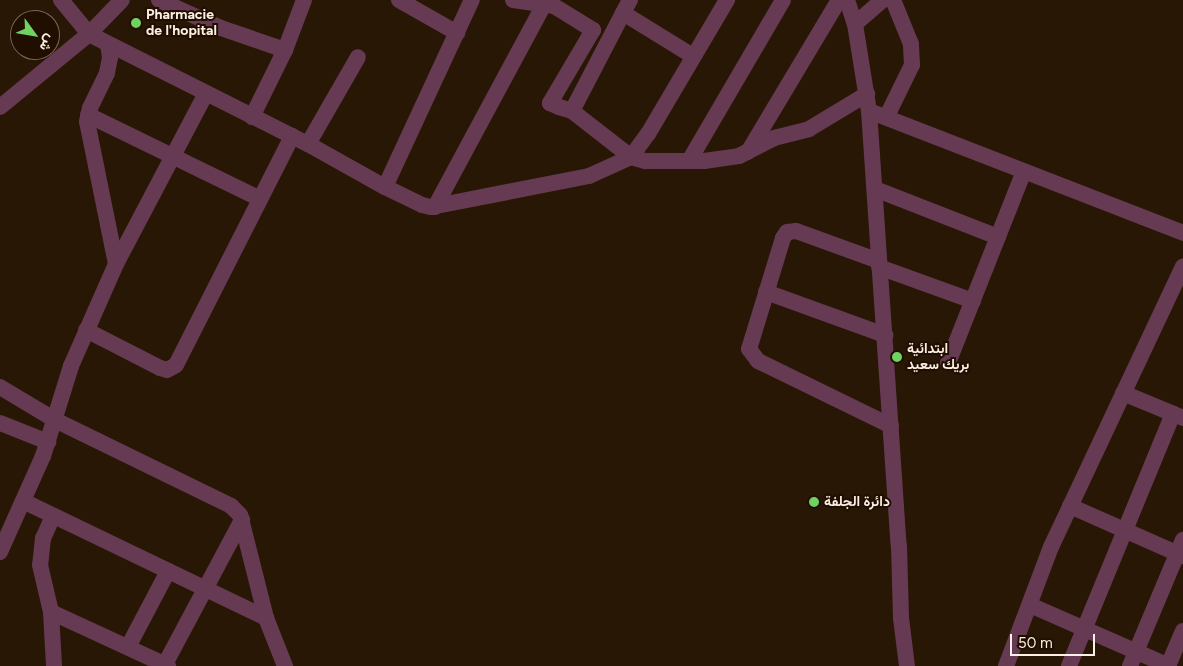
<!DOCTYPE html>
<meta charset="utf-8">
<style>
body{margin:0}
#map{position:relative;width:1183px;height:666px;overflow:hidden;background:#291705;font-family:Figtree,Vazirmatn,sans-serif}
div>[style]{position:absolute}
.minor>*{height:16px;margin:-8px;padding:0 8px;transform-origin:8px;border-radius:8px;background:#673a53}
.dots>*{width:14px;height:14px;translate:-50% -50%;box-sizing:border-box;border:2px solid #200e00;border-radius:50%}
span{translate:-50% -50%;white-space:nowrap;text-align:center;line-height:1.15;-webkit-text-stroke:4px #200e00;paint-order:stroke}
.poi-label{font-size:14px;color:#fcefe3;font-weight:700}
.left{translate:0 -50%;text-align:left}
.north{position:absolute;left:10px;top:10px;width:50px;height:50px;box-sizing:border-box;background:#200e00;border:1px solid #78685b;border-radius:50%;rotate:122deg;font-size:14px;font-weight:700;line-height:20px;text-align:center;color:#fcefe3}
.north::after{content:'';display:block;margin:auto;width:18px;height:22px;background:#6ed361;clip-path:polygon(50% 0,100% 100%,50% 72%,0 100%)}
.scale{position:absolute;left:1010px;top:634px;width:85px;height:22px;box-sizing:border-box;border:2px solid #fcefe3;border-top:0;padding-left:6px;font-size:15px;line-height:18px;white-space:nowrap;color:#fcefe3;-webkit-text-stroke:4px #200e00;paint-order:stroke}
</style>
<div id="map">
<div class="minor">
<i style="left:61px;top:0;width:44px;rotate:50.5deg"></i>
<i style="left:89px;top:34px;width:245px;rotate:26.7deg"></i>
<i style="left:308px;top:144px;width:88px;rotate:29.2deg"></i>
<i style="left:385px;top:187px;width:41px;rotate:25.9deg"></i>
<i style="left:422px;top:205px;width:9px;rotate:13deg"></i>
<i style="left:431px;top:207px;width:161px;rotate:-11.1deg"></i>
<i style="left:589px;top:176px;width:46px;rotate:-24.3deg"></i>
<i style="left:631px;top:157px;width:29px;rotate:-54deg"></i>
<i style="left:648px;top:134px;width:156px;rotate:-59.5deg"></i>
<i style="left:159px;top:0;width:68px;rotate:24.3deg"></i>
<i style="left:221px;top:28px;width:68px;rotate:19deg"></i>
<i style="left:285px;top:50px;width:53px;rotate:-69.2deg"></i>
<i style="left:399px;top:0;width:67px;rotate:29.6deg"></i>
<i style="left:513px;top:0;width:41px;rotate:8.3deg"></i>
<i style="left:554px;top:6px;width:46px;rotate:31.6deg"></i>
<i style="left:593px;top:30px;width:85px;rotate:120.5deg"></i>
<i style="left:550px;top:103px;width:10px;rotate:24deg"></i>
<i style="left:559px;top:107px;width:14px;rotate:17deg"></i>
<i style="left:572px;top:111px;width:110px;rotate:-62.5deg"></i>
<i style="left:623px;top:13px;width:82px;rotate:31.6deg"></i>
<i style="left:847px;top:0;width:25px;rotate:72deg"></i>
<i style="left:855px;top:24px;width:88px;rotate:80.9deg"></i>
<i style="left:869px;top:111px;width:436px;rotate:86.1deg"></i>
<i style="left:899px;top:546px;width:72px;rotate:88.4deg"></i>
<i style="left:901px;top:618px;width:48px;rotate:82.9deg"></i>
<i style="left:623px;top:13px;width:15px;rotate:-62deg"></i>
<i style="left:855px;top:24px;width:37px;rotate:-41deg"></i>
<i style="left:0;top:107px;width:115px;rotate:-39.4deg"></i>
<i style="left:89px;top:34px;width:47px;rotate:-45.9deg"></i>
<i style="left:572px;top:111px;width:75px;rotate:37.9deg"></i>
<i style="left:631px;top:157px;width:15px;rotate:16deg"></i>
<i style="left:645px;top:161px;width:59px"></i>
<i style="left:704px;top:161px;width:35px;rotate:-8deg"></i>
<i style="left:739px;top:156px;width:39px;rotate:-27deg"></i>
<i style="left:774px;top:138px;width:36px;rotate:-14deg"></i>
<i style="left:809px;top:129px;width:68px;rotate:-31.1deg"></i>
<i style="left:869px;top:111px;width:337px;rotate:21.2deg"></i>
<i style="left:88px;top:115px;width:191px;rotate:26deg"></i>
<i style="left:887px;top:116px;width:57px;rotate:-63.9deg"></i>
<i style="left:912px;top:65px;width:21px;rotate:-93deg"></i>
<i style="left:911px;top:44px;width:48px;rotate:-112.2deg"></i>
<i style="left:252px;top:117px;width:75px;rotate:-63.8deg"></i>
<i style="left:308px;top:144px;width:100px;rotate:-60.1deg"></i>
<i style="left:748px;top:152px;width:177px;rotate:-59.1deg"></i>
<i style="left:689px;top:161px;width:186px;rotate:-59.7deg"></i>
<i style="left:385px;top:187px;width:206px;rotate:-65.1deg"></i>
<i style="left:875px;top:189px;width:132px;rotate:21.3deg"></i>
<i style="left:435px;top:207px;width:232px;rotate:-61.7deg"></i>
<i style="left:879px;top:261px;width:88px;rotate:-160.1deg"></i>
<i style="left:796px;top:231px;width:9px;rotate:174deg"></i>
<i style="left:787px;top:232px;width:7px;rotate:124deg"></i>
<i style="left:783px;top:238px;width:116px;rotate:107deg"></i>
<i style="left:749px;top:349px;width:15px;rotate:53deg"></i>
<i style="left:758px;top:361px;width:148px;rotate:26deg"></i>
<i style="left:116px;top:264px;width:193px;rotate:-62.2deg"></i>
<i style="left:879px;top:267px;width:100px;rotate:19.9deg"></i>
<i style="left:766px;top:292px;width:127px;rotate:19.9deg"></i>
<i style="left:86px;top:330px;width:83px;rotate:27.2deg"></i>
<i style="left:160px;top:368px;width:7px;rotate:16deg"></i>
<i style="left:167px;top:370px;width:10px;rotate:-29deg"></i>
<i style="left:176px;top:365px;width:257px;rotate:-63.1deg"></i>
<i style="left:948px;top:363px;width:206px;rotate:-68.4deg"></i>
<i style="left:0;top:387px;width:64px;rotate:31deg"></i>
<i style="left:55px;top:420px;width:196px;rotate:26deg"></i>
<i style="left:231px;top:506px;width:13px;rotate:45deg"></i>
<i style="left:240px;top:515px;width:106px;rotate:75.8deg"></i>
<i style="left:266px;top:618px;width:52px;rotate:68.4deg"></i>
<i style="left:1123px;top:393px;width:65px;rotate:22.6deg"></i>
<i style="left:0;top:423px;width:52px;rotate:21.6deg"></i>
<i style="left:23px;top:501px;width:270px;rotate:25.7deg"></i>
<i style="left:1070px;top:506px;width:124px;rotate:23.9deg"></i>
<i style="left:53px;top:516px;width:24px;rotate:114deg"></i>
<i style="left:43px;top:538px;width:27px;rotate:96deg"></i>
<i style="left:40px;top:565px;width:48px;rotate:76.8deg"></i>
<i style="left:51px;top:612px;width:54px;rotate:86.8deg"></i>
<i style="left:0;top:552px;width:105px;rotate:-65.9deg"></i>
<i style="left:43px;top:456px;width:94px;rotate:-72.7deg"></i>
<i style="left:71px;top:366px;width:111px;rotate:-66.2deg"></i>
<i style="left:116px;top:264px;width:145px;rotate:-101.5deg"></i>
<i style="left:87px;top:122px;width:14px;rotate:-78deg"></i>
<i style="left:90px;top:108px;width:39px;rotate:-64deg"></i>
<i style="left:107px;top:73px;width:15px;rotate:-79deg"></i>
<i style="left:110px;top:58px;width:14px;rotate:-98deg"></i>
<i style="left:1030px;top:605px;width:152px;rotate:23.7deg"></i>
<i style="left:51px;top:612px;width:129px;rotate:24.8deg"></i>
<i style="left:128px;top:647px;width:86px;rotate:-62.2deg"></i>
<i style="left:164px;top:666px;width:166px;rotate:-61.9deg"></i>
<i style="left:1006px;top:666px;width:127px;rotate:-69.3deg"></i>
<i style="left:1051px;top:547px;width:310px;rotate:-64.8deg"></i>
<i style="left:1069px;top:666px;width:273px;rotate:-67.6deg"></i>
<i style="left:1130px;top:666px;width:137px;rotate:-67.2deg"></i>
<i style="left:1168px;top:666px;width:38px;rotate:-67deg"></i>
</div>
<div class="dots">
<i style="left:136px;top:23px;background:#6ed361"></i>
<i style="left:897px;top:357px;background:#6ed361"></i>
<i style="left:814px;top:502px;background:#6ed361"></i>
</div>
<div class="poi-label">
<span class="left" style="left:146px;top:23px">Pharmacie<br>de l'hopital</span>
<span class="left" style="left:907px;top:357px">ابتدائية<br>بريك سعيد</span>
<span class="left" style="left:824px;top:502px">دائرة الجلفة</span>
</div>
<div class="north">ش</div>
<div class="scale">50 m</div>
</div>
